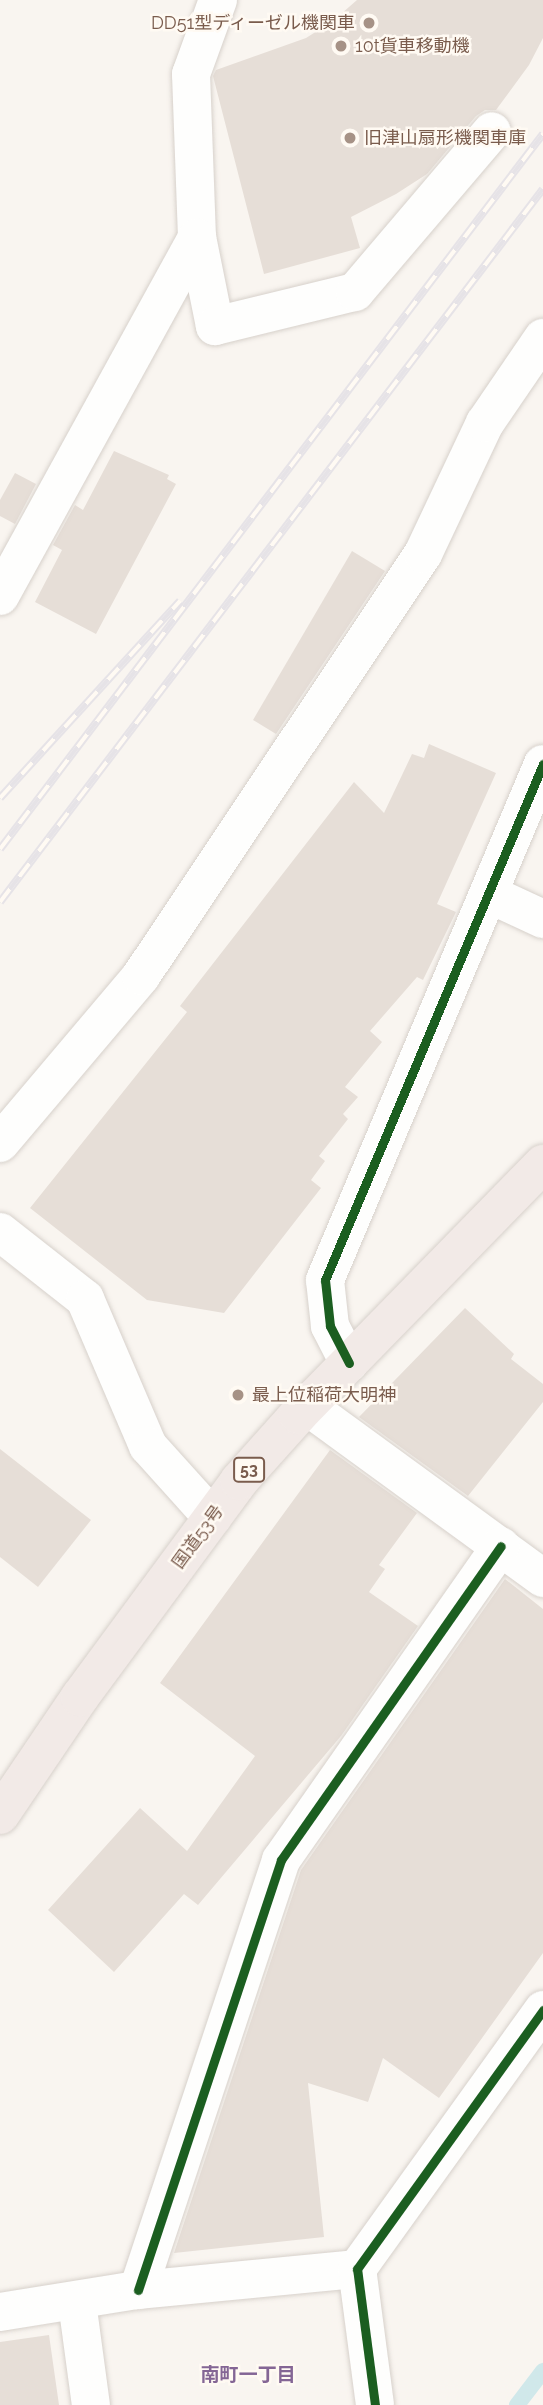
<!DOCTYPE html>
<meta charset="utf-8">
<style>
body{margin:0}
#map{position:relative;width:543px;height:2405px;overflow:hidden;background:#f9f5f0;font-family:Raleway,"Noto Sans JP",sans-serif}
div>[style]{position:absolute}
.stream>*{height:16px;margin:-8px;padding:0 8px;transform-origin:8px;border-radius:8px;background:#d0e8ea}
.building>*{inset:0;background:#e6ded7}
.roads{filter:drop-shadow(0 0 2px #d7d1cb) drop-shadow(0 0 2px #d7d1cb)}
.minor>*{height:38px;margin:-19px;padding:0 19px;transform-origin:19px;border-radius:19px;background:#fefefd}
.highway>*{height:38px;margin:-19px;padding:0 19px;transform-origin:19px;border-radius:19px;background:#f2eae7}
.rail>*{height:8px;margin-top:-4px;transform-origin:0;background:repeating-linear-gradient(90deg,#fffaf3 0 16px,#e6e3e7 0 32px);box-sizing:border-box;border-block:2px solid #e6e3e7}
.cycleway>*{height:9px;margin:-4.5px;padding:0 4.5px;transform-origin:4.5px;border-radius:4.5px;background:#1b5e20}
.dots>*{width:19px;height:19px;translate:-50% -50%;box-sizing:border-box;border:4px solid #fffaf3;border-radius:50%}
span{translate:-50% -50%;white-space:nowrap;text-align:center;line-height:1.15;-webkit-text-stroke:5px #fffaf3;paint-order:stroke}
.shield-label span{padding:2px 5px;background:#fffaf3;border:2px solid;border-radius:5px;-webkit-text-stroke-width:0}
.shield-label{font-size:16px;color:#7a5c4d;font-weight:700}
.poi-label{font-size:18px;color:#7a5c4d}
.right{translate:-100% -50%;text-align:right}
.left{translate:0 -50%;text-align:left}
.street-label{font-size:18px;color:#7a5c4d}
.neighbourhood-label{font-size:19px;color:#846695;font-weight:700}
</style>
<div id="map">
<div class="stream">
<i style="left:517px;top:2405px;width:43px;rotate:-52.6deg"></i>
</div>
<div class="building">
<i style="clip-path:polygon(357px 0,543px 0,543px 38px,529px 65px,496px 110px,485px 110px,476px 116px,427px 174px,396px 194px,351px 217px,360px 248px,264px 274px,213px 76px,216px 70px,306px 38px,333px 21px)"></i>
<i style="clip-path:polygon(114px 451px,169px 475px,167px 479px,176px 484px,96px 634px,35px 602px,62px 550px,53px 545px,75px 505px,83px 510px)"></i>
<i style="clip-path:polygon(15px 473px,36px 484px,15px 524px,0 516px,0 500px)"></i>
<i style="clip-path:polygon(352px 551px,385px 571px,276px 734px,253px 720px)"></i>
<i style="clip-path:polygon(429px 744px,496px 773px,437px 904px,456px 912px,423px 980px,417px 977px,370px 1031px,382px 1042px,345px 1087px,358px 1097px,343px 1114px,348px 1119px,319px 1156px,325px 1161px,311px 1180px,321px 1188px,224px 1313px,147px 1300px,30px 1208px,187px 1012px,180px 1006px,354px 782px,384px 813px,412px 754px,424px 758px)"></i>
<i style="clip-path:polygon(465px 1308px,514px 1354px,511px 1359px,543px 1384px,543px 1402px,468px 1496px,359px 1417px)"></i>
<i style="clip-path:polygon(0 1449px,91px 1520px,38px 1587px,0 1557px)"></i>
<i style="clip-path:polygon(330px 1450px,417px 1513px,379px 1565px,385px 1569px,369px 1592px,418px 1626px,341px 1736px,198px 1905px,184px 1894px,114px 1972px,48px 1910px,140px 1808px,187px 1851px,255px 1756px,160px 1683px)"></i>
<i style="clip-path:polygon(505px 1579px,543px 1609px,543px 1953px,439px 2098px,383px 2058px,368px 2102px,308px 2083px,324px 2237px,174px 2253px,301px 1870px)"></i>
<i style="clip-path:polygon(49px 2335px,59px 2405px,0 2405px,0 2342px)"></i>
</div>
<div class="roads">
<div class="minor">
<i style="left:218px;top:0;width:79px;rotate:110deg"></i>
<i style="left:191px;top:74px;width:163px;rotate:87.9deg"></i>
<i style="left:197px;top:237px;width:91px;rotate:78.6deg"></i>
<i style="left:215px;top:326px;width:144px;rotate:-13.7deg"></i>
<i style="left:355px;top:292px;width:211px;rotate:-49.6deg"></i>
<i style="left:0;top:596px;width:409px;rotate:-61.2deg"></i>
<i style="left:489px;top:894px;width:60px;rotate:24.8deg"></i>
<i style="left:0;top:1143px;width:219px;rotate:-49.8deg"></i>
<i style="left:141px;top:976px;width:508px;rotate:-56.25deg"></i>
<i style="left:423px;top:554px;width:145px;rotate:-64.7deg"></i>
<i style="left:485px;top:423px;width:103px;rotate:-55.7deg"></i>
<i style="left:0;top:1232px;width:108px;rotate:38.2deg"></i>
<i style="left:85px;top:1299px;width:160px;rotate:66.8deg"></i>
<i style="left:148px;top:1446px;width:96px;rotate:48deg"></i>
<i style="left:349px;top:1363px;width:42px;rotate:-117.2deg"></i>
<i style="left:330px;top:1326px;width:46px;rotate:-96.2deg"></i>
<i style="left:325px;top:1280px;width:560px;rotate:-67.1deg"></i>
<i style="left:307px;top:1406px;width:292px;rotate:36.1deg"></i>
<i style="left:138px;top:2290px;width:453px;rotate:-71.6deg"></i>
<i style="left:281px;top:1860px;width:383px;rotate:-55deg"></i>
<i style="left:77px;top:2302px;width:104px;rotate:82.3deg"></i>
<i style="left:0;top:2312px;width:140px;rotate:-9.1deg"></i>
<i style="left:138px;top:2290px;width:220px;rotate:-5.5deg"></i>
<i style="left:375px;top:2405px;width:137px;rotate:-97.5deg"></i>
<i style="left:357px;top:2269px;width:319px;rotate:-54.3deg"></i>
</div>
<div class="highway">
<i style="left:0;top:1815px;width:143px;rotate:-55.9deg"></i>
<i style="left:80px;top:1697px;width:268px;rotate:-53.6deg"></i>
<i style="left:239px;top:1481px;width:89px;rotate:-48.2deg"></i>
<i style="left:298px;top:1415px;width:351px;rotate:-45.7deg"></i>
</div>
</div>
<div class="rail">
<i style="left:0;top:798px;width:267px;rotate:-47.6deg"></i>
<i style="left:0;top:849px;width:898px;rotate:-52.79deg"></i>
<i style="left:0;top:902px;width:896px;rotate:-52.71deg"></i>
</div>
<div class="cycleway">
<i style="left:349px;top:1363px;width:42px;rotate:-117.2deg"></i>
<i style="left:330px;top:1326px;width:46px;rotate:-96.2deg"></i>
<i style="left:325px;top:1280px;width:560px;rotate:-67.1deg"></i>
<i style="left:138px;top:2290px;width:453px;rotate:-71.6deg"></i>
<i style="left:281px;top:1860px;width:383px;rotate:-55deg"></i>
<i style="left:375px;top:2405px;width:137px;rotate:-97.5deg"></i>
<i style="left:357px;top:2269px;width:319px;rotate:-54.3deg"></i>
</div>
<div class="dots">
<i style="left:369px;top:23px;background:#a69286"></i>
<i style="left:341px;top:46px;background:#a69286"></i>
<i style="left:350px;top:138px;background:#a69286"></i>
<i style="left:238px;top:1395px;background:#a69286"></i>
</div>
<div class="shield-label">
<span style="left:249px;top:1470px">53</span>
</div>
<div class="poi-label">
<span class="right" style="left:355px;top:23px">DD51型ディーゼル機関車</span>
<span class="left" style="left:355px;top:46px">10t貨車移動機</span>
<span class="left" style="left:364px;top:138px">旧津山扇形機関車庫</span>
<span class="left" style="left:252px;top:1395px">最上位稲荷大明神</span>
</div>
<div class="street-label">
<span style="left:198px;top:1537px;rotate:-54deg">国道53号</span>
</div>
<div class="neighbourhood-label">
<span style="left:248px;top:2375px">南町一丁目</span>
</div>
</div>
